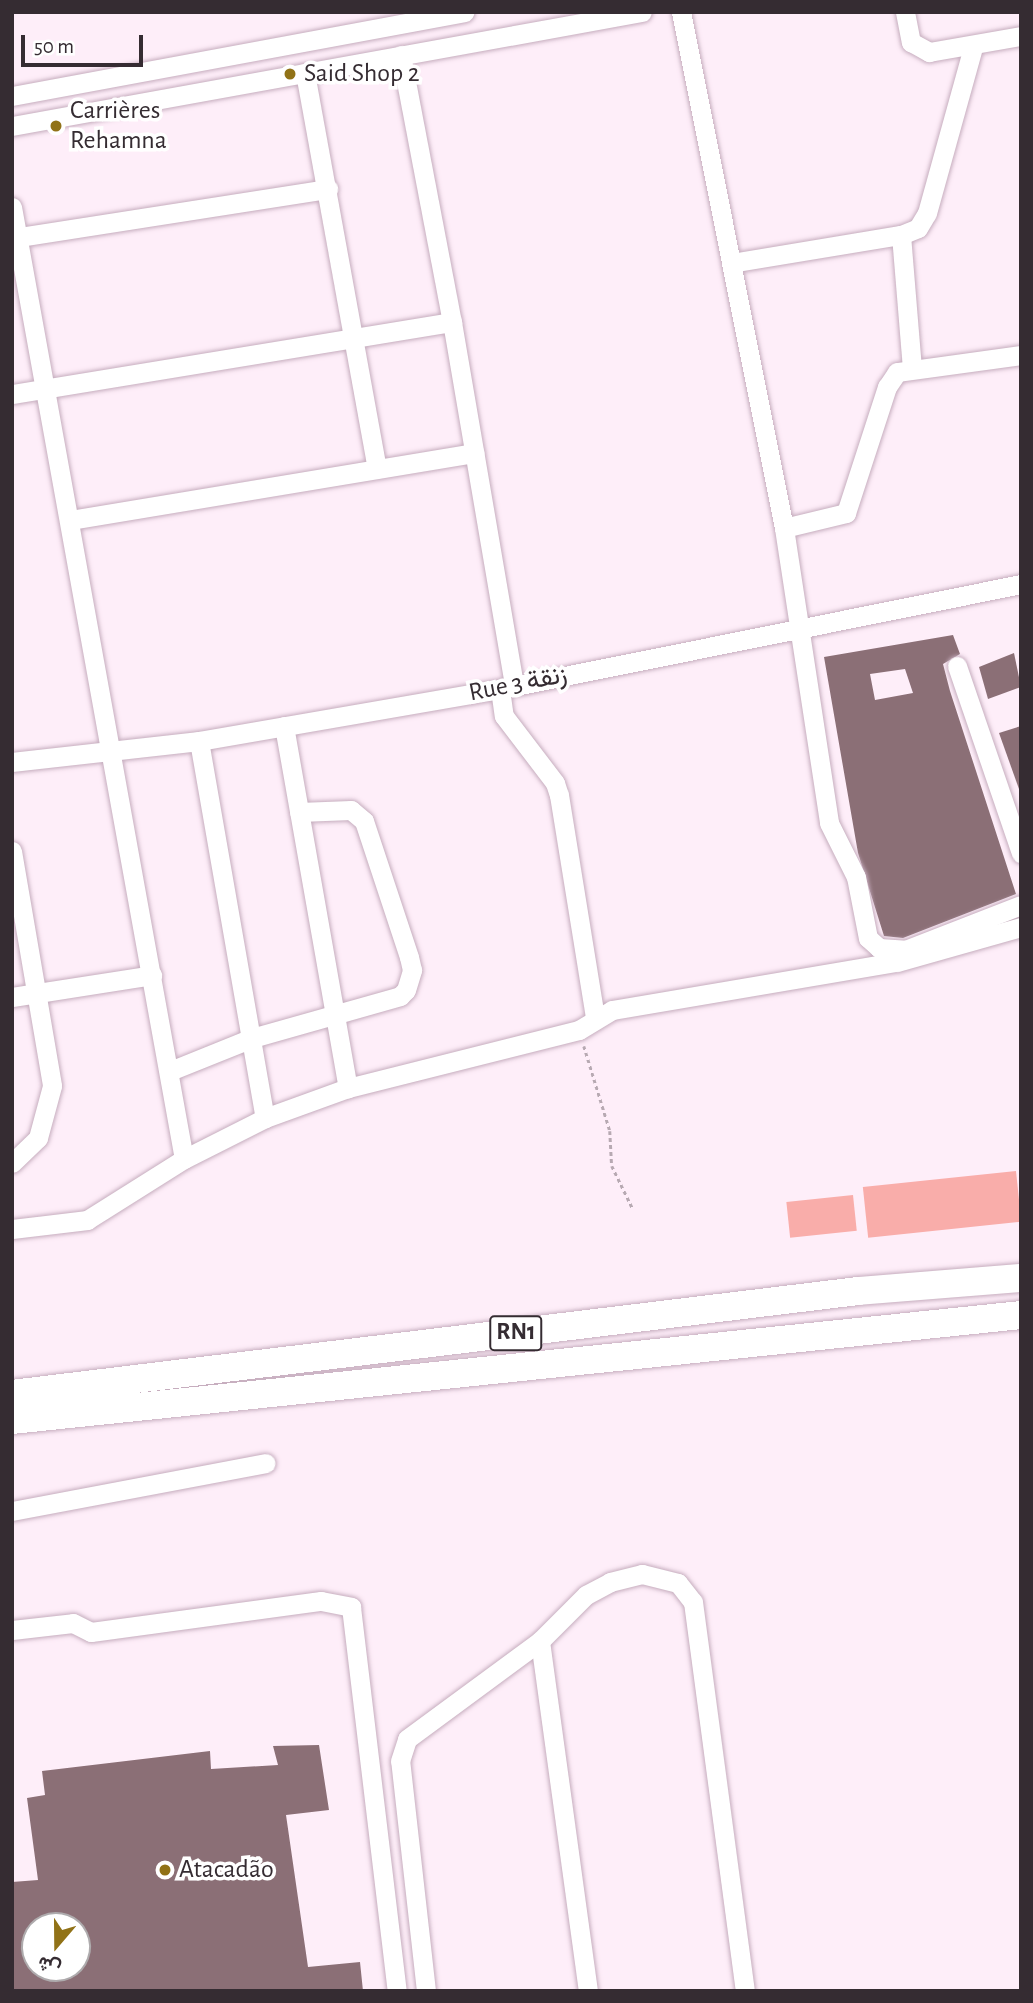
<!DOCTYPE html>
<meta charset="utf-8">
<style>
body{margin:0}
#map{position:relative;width:1033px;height:2003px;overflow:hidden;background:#feeef9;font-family:"Alegreya Sans",Vazirmatn,sans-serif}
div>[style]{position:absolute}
.green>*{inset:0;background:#f9adaa;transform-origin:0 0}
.building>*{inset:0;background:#8b6f76}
.path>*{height:2.5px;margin-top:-1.25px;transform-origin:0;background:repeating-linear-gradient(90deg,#b7a9b2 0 3.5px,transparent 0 7px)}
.roads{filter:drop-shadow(0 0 2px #c6adbe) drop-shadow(0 0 2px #c6adbe)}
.minor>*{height:19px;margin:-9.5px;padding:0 9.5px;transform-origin:9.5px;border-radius:9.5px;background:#fff}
.highway>*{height:28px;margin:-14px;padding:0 14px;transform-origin:14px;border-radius:14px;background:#fff}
.dots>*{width:19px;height:19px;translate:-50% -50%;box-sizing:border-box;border:4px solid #fff;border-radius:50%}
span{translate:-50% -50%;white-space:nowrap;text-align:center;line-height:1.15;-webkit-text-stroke:7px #fff;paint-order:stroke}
.shield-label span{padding:2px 5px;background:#fff;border:2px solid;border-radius:5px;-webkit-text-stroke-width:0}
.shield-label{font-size:24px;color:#352c32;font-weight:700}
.poi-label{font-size:26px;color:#352c32}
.left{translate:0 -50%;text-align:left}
.street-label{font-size:26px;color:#352c32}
.frame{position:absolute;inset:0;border:14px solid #352c32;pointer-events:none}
.north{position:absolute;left:21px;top:1912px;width:70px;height:70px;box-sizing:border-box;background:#fff;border:2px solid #aeabad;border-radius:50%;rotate:200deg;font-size:19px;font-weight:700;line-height:28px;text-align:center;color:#352c32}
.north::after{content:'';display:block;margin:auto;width:24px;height:32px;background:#917217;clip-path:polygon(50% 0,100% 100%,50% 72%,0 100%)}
.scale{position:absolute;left:21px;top:35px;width:122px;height:32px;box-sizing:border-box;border:4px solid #352c32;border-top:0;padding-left:9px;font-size:21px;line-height:24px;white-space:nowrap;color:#352c32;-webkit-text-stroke:5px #fff;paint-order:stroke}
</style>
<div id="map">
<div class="green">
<i style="left:1016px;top:1171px;width:51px;height:154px;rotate:84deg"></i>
<i style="left:853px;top:1195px;width:36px;height:67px;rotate:84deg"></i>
</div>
<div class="building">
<i style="clip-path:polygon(evenodd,953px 635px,960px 654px,943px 664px,950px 691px,1016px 894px,903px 938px,884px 936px,858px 853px,824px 657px,953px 635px,905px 669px,913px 693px,875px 700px,870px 674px,905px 669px)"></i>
<i style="clip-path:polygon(1014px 653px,1021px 687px,988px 699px,979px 667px)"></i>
<i style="clip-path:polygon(1021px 726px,1021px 789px,1019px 789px,999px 733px)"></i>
<i style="clip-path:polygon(evenodd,319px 1745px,329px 1810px,286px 1815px,308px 1967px,360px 1962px,363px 1991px,12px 1991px,12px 1882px,38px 1880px,27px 1798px,45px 1795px,42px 1771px,210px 1751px,211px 1769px,278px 1765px,273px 1746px,319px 1745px,35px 1926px,77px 1926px,77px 1968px,35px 1968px,35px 1926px)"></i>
</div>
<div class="path">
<i style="left:584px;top:1046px;width:89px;rotate:73deg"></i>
<i style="left:610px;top:1131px;width:35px;rotate:87deg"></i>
<i style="left:612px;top:1166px;width:48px;rotate:64deg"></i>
</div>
<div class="roads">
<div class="minor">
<i style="left:681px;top:12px;width:526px;rotate:78.71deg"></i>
<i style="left:784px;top:528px;width:298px;rotate:81.3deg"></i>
<i style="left:829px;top:823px;width:60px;rotate:63.4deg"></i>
<i style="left:856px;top:877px;width:62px;rotate:78.9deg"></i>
<i style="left:868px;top:938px;width:15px;rotate:42deg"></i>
<i style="left:879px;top:948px;width:26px;rotate:4deg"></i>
<i style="left:905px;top:950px;width:124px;rotate:-21.2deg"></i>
<i style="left:905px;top:12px;width:31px;rotate:79deg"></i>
<i style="left:911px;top:42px;width:21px;rotate:29deg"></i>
<i style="left:929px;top:52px;width:93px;rotate:-9.9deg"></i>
<i style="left:401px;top:55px;width:272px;rotate:79.2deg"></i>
<i style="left:452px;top:322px;width:369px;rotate:80.3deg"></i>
<i style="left:305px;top:73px;width:402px;rotate:79.7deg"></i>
<i style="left:12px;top:96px;width:460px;rotate:-10.5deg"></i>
<i style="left:12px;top:126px;width:640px;rotate:-10.26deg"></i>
<i style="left:12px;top:207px;width:967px;rotate:79.76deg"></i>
<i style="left:901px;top:235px;width:134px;rotate:85.3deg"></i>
<i style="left:20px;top:237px;width:312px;rotate:-8.9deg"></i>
<i style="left:731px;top:263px;width:172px;rotate:-9.4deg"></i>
<i style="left:901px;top:235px;width:18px;rotate:-22deg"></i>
<i style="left:918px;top:228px;width:17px;rotate:-59deg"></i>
<i style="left:927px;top:213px;width:172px;rotate:-74.5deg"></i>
<i style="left:12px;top:394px;width:446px;rotate:-9.3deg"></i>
<i style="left:70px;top:520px;width:410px;rotate:-9.4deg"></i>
<i style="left:784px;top:528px;width:64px;rotate:-13.6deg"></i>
<i style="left:846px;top:513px;width:133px;rotate:-72deg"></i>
<i style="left:887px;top:387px;width:18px;rotate:-56deg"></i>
<i style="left:897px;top:372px;width:125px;rotate:-7.8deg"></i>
<i style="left:957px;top:666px;width:198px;rotate:71.1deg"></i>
<i style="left:500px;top:689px;width:27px;rotate:82deg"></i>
<i style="left:504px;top:716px;width:84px;rotate:52.7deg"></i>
<i style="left:555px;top:783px;width:13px;rotate:72deg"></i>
<i style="left:559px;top:795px;width:226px;rotate:80.8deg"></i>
<i style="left:284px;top:726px;width:368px;rotate:80deg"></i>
<i style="left:199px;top:741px;width:383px;rotate:80.1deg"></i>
<i style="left:12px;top:762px;width:188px;rotate:-6.4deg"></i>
<i style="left:199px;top:741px;width:305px;rotate:-9.8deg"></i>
<i style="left:500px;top:689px;width:531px;rotate:-11.39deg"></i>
<i style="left:12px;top:851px;width:238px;rotate:80.3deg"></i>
<i style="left:52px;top:1086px;width:54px;rotate:105.1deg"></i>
<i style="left:38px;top:1138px;width:36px;rotate:136deg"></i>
<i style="left:12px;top:997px;width:142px;rotate:-8.9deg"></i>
<i style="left:170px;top:1071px;width:88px;rotate:-21.9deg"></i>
<i style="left:252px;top:1038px;width:154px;rotate:-15.8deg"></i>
<i style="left:400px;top:996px;width:8px;rotate:-45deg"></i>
<i style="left:406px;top:990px;width:21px;rotate:-73deg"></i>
<i style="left:412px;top:970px;width:13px;rotate:-103deg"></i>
<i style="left:409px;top:957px;width:143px;rotate:-108.3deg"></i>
<i style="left:364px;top:821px;width:17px;rotate:-140deg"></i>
<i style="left:351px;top:810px;width:52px;rotate:177.8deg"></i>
<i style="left:12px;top:1229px;width:76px;rotate:-6.8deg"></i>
<i style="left:87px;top:1220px;width:115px;rotate:-32.2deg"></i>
<i style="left:184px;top:1159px;width:91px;rotate:-26.8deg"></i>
<i style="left:265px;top:1118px;width:88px;rotate:-19.9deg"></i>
<i style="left:348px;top:1088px;width:238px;rotate:-14.1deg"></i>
<i style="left:579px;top:1030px;width:39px;rotate:-31deg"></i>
<i style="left:612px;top:1010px;width:289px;rotate:-9.6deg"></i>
<i style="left:897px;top:962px;width:129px;rotate:-15.8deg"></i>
<i style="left:12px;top:1511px;width:258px;rotate:-10.7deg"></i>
<i style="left:12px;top:1630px;width:61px;rotate:-6.5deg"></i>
<i style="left:73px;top:1623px;width:20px;rotate:27deg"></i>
<i style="left:91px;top:1632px;width:232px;rotate:-7.7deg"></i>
<i style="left:321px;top:1601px;width:31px;rotate:11deg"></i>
<i style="left:351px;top:1607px;width:387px;rotate:83.2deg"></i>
<i style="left:540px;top:1641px;width:353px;rotate:82.2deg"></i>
<i style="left:426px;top:1991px;width:231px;rotate:-96.4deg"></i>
<i style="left:400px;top:1761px;width:23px;rotate:-72deg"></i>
<i style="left:407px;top:1739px;width:165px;rotate:-36.4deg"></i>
<i style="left:540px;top:1641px;width:65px;rotate:-45deg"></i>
<i style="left:586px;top:1595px;width:27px;rotate:-28deg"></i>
<i style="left:610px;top:1582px;width:33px;rotate:-14deg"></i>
<i style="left:642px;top:1574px;width:37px;rotate:14deg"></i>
<i style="left:678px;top:1583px;width:24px;rotate:52deg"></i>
<i style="left:693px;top:1602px;width:392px;rotate:82.4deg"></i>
</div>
<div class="highway">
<i style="left:12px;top:1394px;width:852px;rotate:-6.94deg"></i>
<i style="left:858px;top:1291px;width:164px;rotate:-4.6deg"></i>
<i style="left:12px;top:1420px;width:1014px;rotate:-5.94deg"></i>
</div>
</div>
<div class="dots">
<i style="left:290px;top:74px;background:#917217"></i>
<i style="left:56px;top:126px;background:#917217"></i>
<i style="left:165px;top:1870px;background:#917217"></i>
</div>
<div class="shield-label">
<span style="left:516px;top:1333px">RN1</span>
</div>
<div class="poi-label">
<span class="left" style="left:304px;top:74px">Said Shop 2</span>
<span class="left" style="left:70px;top:126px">Carrières<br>Rehamna</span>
<span class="left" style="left:179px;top:1870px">Atacadão</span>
</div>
<div class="street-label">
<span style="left:518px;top:684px;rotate:-11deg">Rue 3 زنقة</span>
</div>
<div class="frame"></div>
<div class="north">ش</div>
<div class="scale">50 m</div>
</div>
